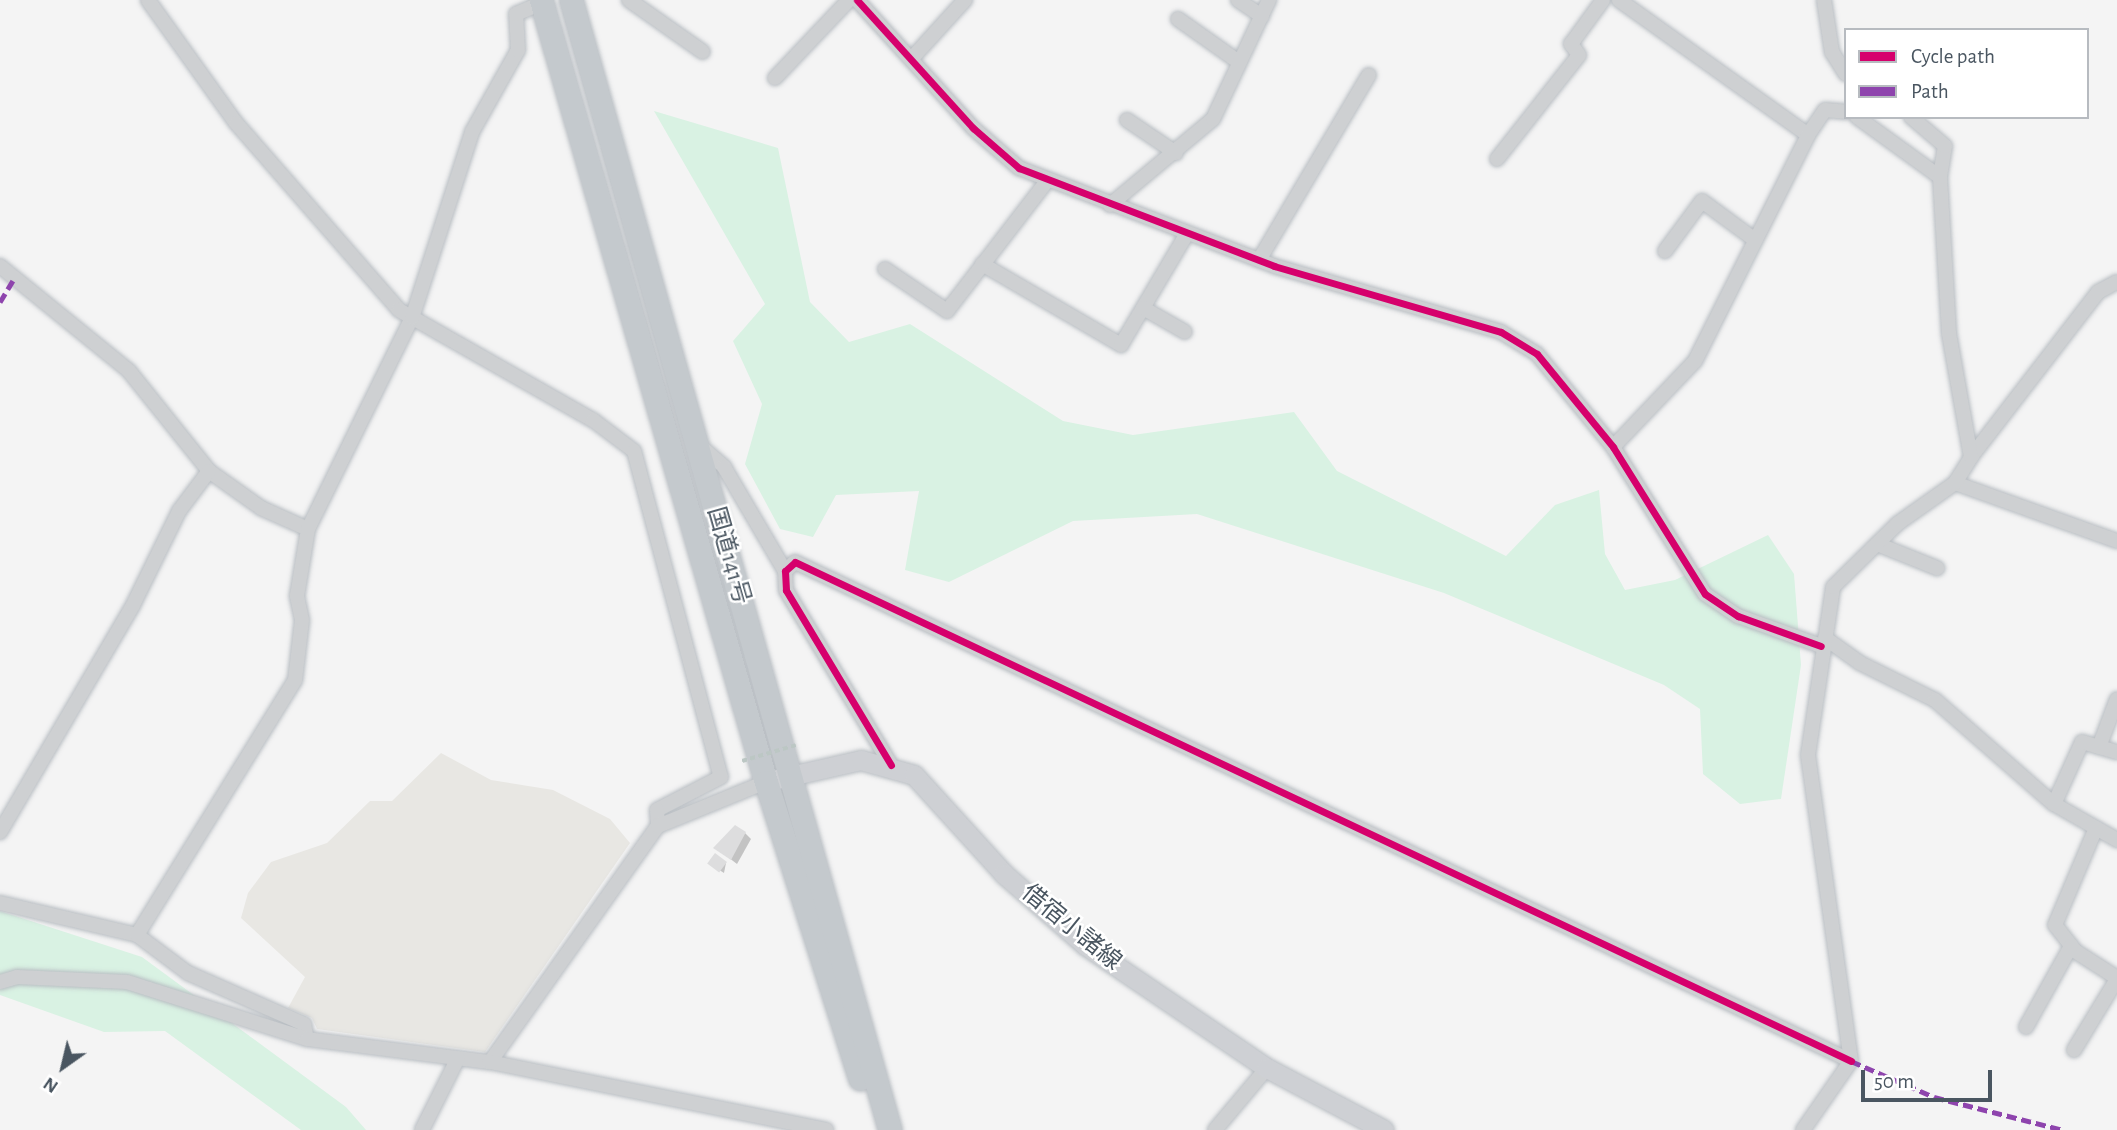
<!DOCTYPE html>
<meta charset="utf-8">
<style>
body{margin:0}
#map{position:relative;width:2117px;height:1130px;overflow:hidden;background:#f4f4f4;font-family:"Alegreya Sans","Noto Sans JP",sans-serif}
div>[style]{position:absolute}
.commercial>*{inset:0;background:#e8e7e3}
.green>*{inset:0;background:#d9f2e3}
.shadow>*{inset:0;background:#0003}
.building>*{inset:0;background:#ddddde;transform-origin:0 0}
.roads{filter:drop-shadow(0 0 2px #b9bec3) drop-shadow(0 0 2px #b9bec3)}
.minor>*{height:14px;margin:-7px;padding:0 7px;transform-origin:7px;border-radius:7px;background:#ced0d2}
.secondary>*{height:19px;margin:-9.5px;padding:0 9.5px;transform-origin:9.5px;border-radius:9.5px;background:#ced0d4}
.trunk>*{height:23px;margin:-11.5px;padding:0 11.5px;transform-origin:11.5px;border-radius:11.5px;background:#c4c9cd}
.path-bridge>*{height:3.5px;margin-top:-1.75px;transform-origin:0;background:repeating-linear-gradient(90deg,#bcc7c4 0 5px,transparent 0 8.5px)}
.quiet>*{height:5px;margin-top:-2.5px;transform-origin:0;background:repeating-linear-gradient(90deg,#8e44ad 0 10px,transparent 0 15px)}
.cycleway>*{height:7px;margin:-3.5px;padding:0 3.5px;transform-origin:3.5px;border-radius:3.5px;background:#d6006c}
span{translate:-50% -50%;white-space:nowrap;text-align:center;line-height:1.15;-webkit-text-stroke:5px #fff;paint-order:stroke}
.street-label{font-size:24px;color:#4a5661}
.legend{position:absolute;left:1844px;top:28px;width:245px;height:91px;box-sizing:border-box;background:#fff;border:2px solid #b7bbc0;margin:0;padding:9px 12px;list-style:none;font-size:21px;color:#4a5661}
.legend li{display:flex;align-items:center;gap:14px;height:35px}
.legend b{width:35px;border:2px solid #b7bbc0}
.north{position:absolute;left:28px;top:1032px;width:70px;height:70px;-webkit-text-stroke:5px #fff;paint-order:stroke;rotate:214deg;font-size:19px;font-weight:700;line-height:28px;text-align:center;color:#4a5661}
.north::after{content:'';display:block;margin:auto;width:24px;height:32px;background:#4a5661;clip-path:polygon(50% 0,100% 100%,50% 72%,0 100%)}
.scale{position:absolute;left:1861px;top:1070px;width:131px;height:32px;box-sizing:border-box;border:4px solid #4a5661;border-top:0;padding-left:9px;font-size:21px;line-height:24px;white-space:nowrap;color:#4a5661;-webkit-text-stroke:5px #fff;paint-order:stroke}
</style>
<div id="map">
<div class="commercial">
<i style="clip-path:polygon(441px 753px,491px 780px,553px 790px,610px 819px,630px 843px,485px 1052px,317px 1029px,312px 1018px,288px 1008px,305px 977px,241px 918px,248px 893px,271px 862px,327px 843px,370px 801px,392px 801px)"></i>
</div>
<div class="green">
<i style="clip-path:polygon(654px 111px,778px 148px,810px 302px,849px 342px,910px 324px,1063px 421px,1133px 435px,1294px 412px,1337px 471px,1506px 556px,1555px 505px,1599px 490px,1605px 554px,1625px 590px,1675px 580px,1768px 535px,1794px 574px,1801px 665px,1781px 799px,1740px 804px,1703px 774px,1700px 709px,1664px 685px,1444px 593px,1197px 514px,1073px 521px,949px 582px,905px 570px,919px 491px,836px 495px,813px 537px,780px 529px,745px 464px,762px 404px,733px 341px,765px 304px)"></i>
<i style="clip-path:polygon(0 911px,142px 957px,346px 1107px,366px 1130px,301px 1130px,165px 1031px,104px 1032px,0 995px)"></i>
</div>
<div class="shadow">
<i style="clip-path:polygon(745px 833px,751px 839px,737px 864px,716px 848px)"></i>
<i style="clip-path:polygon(726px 863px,724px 873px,713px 866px)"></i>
</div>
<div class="building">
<i style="clip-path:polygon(735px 825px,746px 832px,731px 860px,713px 848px)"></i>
<i style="left:715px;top:853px;width:15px;height:13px;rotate:37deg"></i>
</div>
<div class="roads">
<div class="minor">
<i style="left:148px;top:0;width:151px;rotate:54.4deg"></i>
<i style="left:236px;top:123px;width:248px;rotate:48.9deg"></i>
<i style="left:399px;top:310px;width:223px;rotate:29.6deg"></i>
<i style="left:593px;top:420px;width:51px;rotate:37.1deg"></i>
<i style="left:634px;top:451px;width:337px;rotate:75.1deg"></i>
<i style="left:721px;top:777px;width:72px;rotate:152.7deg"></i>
<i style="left:657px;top:810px;width:16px;rotate:86deg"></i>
<i style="left:629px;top:0;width:90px;rotate:35.1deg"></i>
<i style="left:857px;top:0;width:173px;rotate:47.8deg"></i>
<i style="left:973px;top:128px;width:61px;rotate:41deg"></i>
<i style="left:1019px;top:168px;width:273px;rotate:21deg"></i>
<i style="left:1274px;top:266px;width:236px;rotate:16.2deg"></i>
<i style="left:1501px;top:332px;width:42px;rotate:31.4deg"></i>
<i style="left:1537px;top:354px;width:120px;rotate:50.7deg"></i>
<i style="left:1613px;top:447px;width:173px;rotate:58deg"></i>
<i style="left:1705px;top:594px;width:40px;rotate:34deg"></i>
<i style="left:1738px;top:616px;width:88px;rotate:19.9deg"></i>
<i style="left:1238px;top:0;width:29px;rotate:34deg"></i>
<i style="left:1619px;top:0;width:232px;rotate:35.5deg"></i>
<i style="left:1824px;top:0;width:53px;rotate:81.3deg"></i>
<i style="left:1832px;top:52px;width:26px;rotate:58deg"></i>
<i style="left:1178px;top:19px;width:75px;rotate:35.2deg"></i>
<i style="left:914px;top:56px;width:76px;rotate:-47.7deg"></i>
<i style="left:775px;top:78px;width:108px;rotate:-46.5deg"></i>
<i style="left:1857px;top:117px;width:102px;rotate:35.9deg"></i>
<i style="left:1127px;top:120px;width:59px;rotate:34deg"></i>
<i style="left:1497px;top:159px;width:132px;rotate:-51.7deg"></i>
<i style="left:1579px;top:55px;width:14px;rotate:-126deg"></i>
<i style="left:1571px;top:44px;width:54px;rotate:-54deg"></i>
<i style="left:1110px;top:205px;width:134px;rotate:-39.9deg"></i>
<i style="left:1213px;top:119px;width:132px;rotate:-64.8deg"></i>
<i style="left:1665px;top:251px;width:62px;rotate:-53.5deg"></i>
<i style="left:1702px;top:201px;width:64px;rotate:36.2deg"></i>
<i style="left:1259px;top:260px;width:215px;rotate:-59.3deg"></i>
<i style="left:982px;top:264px;width:161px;rotate:30.2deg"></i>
<i style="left:1121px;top:345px;width:128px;rotate:-59.4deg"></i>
<i style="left:0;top:266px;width:166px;rotate:39.1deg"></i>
<i style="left:129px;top:371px;width:128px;rotate:51.3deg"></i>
<i style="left:209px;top:471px;width:64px;rotate:35.4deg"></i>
<i style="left:261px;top:508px;width:51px;rotate:24.1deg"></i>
<i style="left:885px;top:269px;width:75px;rotate:34.1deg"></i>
<i style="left:947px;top:311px;width:164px;rotate:-52.4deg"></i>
<i style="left:1143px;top:308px;width:48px;rotate:29.7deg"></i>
<i style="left:698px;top:444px;width:35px;rotate:41deg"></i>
<i style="left:724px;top:467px;width:121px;rotate:59.6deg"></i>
<i style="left:1613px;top:447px;width:119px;rotate:-46.4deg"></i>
<i style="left:1695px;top:361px;width:253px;rotate:-63.4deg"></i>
<i style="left:1808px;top:135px;width:30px;rotate:-56deg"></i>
<i style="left:1825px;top:110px;width:21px;rotate:5deg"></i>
<i style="left:1971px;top:457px;width:208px;rotate:-52.4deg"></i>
<i style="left:2098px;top:292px;width:21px;rotate:-28deg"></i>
<i style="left:1955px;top:483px;width:172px;rotate:19.7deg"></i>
<i style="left:1877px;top:544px;width:65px;rotate:21.8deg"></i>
<i style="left:1825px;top:638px;width:43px;rotate:35.5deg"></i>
<i style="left:1860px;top:663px;width:84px;rotate:26.3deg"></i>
<i style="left:1935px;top:700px;width:158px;rotate:41.2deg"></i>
<i style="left:2054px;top:804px;width:73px;rotate:29.7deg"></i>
<i style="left:2099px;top:747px;width:51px;rotate:-69.4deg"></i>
<i style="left:891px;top:765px;width:204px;rotate:-121deg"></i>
<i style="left:786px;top:590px;width:19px;rotate:-93deg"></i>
<i style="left:785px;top:571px;width:13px;rotate:-42deg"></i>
<i style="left:795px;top:562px;width:1168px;rotate:25.29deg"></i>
<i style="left:2054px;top:804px;width:68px;rotate:-65.7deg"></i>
<i style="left:2082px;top:742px;width:36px;rotate:16deg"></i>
<i style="left:2096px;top:828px;width:105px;rotate:112.9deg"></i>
<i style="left:2055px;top:925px;width:33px;rotate:52deg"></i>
<i style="left:2075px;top:951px;width:50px;rotate:32.7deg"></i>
<i style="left:0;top:832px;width:263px;rotate:-59.6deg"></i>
<i style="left:133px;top:605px;width:105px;rotate:-63.9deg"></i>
<i style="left:179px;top:511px;width:50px;rotate:-53.1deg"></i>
<i style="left:0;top:903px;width:141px;rotate:13.1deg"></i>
<i style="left:137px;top:935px;width:64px;rotate:36.7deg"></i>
<i style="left:188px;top:973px;width:127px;rotate:23.7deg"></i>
<i style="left:304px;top:1024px;width:15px;rotate:79deg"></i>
<i style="left:137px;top:935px;width:300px;rotate:-58.2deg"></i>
<i style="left:295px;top:680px;width:60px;rotate:-83.3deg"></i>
<i style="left:302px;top:620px;width:25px;rotate:-102deg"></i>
<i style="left:297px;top:596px;width:68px;rotate:-80.7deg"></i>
<i style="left:308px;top:529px;width:235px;rotate:-63.8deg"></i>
<i style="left:412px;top:318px;width:195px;rotate:-72.1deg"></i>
<i style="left:472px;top:132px;width:94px;rotate:-60.7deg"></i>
<i style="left:518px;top:50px;width:36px;rotate:-93deg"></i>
<i style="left:516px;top:14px;width:28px;rotate:-23deg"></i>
<i style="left:0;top:982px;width:18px;rotate:-16deg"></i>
<i style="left:17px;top:977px;width:110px;rotate:2.6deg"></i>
<i style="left:127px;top:982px;width:189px;rotate:17.6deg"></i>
<i style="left:307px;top:1039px;width:184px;rotate:7.2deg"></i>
<i style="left:490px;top:1062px;width:290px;rotate:-54.6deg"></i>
<i style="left:658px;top:826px;width:117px;rotate:-22.2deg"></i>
<i style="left:2026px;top:1027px;width:93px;rotate:-60.9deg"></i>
<i style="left:2074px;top:1050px;width:83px;rotate:-58.8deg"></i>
<i style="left:490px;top:1062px;width:343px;rotate:11.4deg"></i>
<i style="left:422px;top:1130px;width:80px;rotate:-63.4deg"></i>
<i style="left:1215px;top:1130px;width:81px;rotate:-50deg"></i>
<i style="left:1803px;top:1130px;width:84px;rotate:-55.2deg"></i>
<i style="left:1851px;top:1061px;width:309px;rotate:-98deg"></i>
<i style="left:1808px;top:755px;width:170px;rotate:-81.5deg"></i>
<i style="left:1833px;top:587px;width:90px;rotate:-44.5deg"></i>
<i style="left:1897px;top:524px;width:71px;rotate:-35.3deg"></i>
<i style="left:1955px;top:483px;width:31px;rotate:-58deg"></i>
<i style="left:1971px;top:457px;width:126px;rotate:-100.1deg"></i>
<i style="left:1949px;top:333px;width:156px;rotate:-93.3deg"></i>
<i style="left:1940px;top:177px;width:31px;rotate:-81deg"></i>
<i style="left:1945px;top:146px;width:45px;rotate:-139.5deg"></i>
</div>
<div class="secondary">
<i style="left:777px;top:779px;width:86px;rotate:-12.7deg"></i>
<i style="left:861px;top:760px;width:55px;rotate:15.8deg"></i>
<i style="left:914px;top:775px;width:134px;rotate:47.7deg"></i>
<i style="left:1004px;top:874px;width:108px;rotate:41.2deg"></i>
<i style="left:1085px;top:945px;width:220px;rotate:34.1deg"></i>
<i style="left:1267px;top:1068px;width:132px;rotate:27.9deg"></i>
</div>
<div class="trunk">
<i style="left:541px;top:0;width:814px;rotate:73.95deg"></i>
<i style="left:766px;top:782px;width:311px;rotate:72.4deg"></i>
<i style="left:571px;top:0;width:1174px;rotate:74.24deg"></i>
</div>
</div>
<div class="path-bridge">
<i style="left:742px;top:761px;width:56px;rotate:-16.5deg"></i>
</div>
<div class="quiet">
<i style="left:0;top:302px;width:27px;rotate:-59deg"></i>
<i style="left:1851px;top:1061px;width:90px;rotate:23.4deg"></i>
<i style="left:1934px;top:1097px;width:133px;rotate:14.3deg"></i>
</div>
<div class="cycleway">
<i style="left:857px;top:0;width:173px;rotate:47.8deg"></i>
<i style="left:973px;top:128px;width:61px;rotate:41deg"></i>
<i style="left:1019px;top:168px;width:273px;rotate:21deg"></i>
<i style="left:1274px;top:266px;width:236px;rotate:16.2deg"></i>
<i style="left:1501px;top:332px;width:42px;rotate:31.4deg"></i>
<i style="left:1537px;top:354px;width:120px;rotate:50.7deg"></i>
<i style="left:1613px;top:447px;width:173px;rotate:58deg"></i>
<i style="left:1705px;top:594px;width:40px;rotate:34deg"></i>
<i style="left:1738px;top:616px;width:88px;rotate:19.9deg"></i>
<i style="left:891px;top:765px;width:204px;rotate:-121deg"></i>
<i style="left:786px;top:590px;width:19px;rotate:-93deg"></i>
<i style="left:785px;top:571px;width:13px;rotate:-42deg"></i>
<i style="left:795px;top:562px;width:1168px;rotate:25.29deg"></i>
</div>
<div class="street-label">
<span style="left:728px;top:556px;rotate:74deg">国道141号</span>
<span style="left:1071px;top:928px;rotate:39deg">借宿小諸線</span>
</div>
<ul class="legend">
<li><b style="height:9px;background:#d6006c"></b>Cycle path</li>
<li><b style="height:9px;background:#8e44ad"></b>Path</li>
</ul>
<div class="north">N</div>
<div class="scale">50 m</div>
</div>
